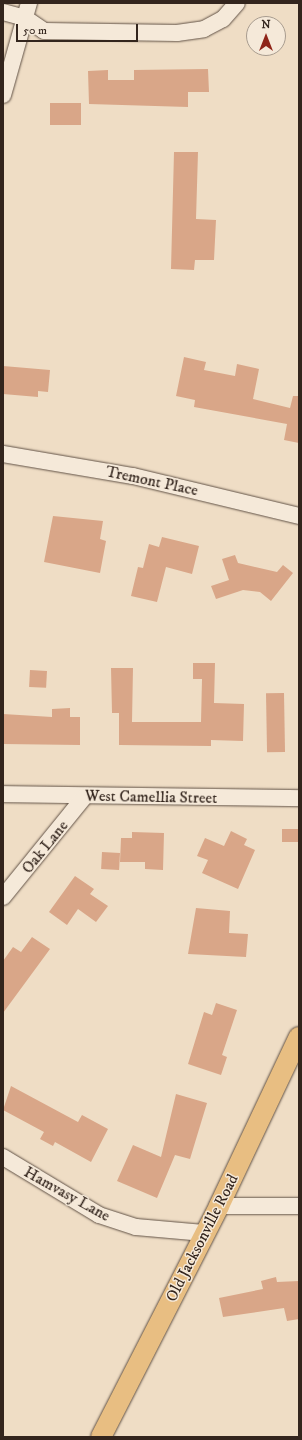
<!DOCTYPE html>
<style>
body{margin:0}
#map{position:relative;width:302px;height:1440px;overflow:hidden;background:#efddc5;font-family:"IM FELL DW Pica",serif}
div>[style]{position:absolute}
.building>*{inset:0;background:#d9a688;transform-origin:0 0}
.roads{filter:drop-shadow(0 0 1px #625347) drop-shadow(0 0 1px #625347)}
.minor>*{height:16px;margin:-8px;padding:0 8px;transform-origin:8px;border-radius:8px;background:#f5e9d9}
.major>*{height:20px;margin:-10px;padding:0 10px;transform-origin:10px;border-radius:10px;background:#e8be82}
span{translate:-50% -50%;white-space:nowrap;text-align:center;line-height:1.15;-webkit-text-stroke:3px #f5e9d9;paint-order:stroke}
.street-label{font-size:16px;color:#33251d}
.frame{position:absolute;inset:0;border:4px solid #33251d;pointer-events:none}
.north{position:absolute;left:246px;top:16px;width:40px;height:40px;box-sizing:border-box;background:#f5e9d9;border:1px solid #a79b8e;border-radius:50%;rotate:0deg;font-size:11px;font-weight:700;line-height:16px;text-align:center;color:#33251d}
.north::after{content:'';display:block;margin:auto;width:14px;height:18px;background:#8f2418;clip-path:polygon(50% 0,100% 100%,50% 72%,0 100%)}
.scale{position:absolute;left:16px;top:24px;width:122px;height:18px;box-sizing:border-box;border:2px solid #33251d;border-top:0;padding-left:5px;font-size:12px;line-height:14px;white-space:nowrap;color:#33251d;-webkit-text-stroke:3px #f5e9d9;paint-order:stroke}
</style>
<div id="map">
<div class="building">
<i style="clip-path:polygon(208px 69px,209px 92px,188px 92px,188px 107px,89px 104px,88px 71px,108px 70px,108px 80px,134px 80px,134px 70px)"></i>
<i style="left:50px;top:103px;width:31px;height:22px"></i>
<i style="clip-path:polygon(174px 152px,198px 152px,196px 219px,216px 220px,214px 260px,195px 260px,194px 270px,171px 269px)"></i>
<i style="clip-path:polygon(184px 357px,206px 362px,204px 370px,235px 376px,237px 364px,259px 369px,253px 399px,290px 408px,293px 396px,299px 396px,299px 443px,284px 440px,287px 424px,194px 407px,195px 400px,176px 396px)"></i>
<i style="clip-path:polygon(3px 366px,50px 370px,48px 392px,38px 391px,38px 397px,3px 394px)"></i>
<i style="clip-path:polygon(53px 516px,103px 521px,100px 539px,106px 541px,100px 573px,44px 562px)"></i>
<i style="clip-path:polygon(162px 537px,199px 546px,192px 574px,166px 567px,157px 602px,131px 596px,138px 567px,143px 568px,149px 544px,159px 547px)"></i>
<i style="clip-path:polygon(235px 555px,238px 563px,277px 572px,283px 565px,293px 573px,271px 601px,260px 592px,243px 590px,216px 599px,211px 586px,229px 580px,222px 559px)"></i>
<i style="clip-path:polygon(193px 663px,215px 663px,214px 703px,244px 704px,243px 741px,211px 740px,211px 746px,119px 745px,119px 713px,112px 713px,111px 668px,133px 668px,132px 722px,201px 722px,202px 679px,193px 679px)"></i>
<i style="left:30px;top:670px;width:17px;height:17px;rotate:3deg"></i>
<i style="left:284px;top:693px;width:59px;height:18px;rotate:89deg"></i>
<i style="clip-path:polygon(70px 708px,70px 717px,80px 717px,80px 745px,3px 744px,3px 714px,52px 717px,52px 709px)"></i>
<i style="left:282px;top:829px;width:17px;height:13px"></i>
<i style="clip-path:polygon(231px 831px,247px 839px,244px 845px,255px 850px,238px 889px,202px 873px,208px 860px,197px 856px,205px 838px,224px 846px)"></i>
<i style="clip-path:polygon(132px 832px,164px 833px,163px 870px,145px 869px,145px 862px,120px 862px,121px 838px,132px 838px)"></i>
<i style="left:102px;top:852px;width:18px;height:17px;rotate:3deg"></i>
<i style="clip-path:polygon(75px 876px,94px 889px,90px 894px,108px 906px,96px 922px,78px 909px,67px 925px,49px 912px)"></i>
<i style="clip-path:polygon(196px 908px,230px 911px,229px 933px,248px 934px,246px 957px,188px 954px)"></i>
<i style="clip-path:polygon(32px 937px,50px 949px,3px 1013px,3px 961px,13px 947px,21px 952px)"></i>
<i style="clip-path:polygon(216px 1003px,237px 1010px,222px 1055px,227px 1057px,221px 1075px,188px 1064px,204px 1012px,212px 1015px)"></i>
<i style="clip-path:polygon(11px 1086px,78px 1122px,82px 1115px,108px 1129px,91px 1162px,55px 1142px,53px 1146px,40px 1139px,44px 1132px,3px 1110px)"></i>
<i style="clip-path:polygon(176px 1094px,207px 1103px,190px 1159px,175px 1155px,157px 1198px,117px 1181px,133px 1145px,161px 1157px)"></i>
<i style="clip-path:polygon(276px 1277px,277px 1282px,299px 1281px,299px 1319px,287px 1321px,284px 1308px,223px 1317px,219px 1298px,263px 1289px,261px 1281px)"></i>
</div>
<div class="roads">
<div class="minor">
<i style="left:3px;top:12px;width:23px;rotate:15deg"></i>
<i style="left:25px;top:18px;width:23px;rotate:34deg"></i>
<i style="left:44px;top:31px;width:133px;rotate:0.9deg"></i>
<i style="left:177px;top:33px;width:27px;rotate:-8deg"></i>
<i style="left:204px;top:29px;width:21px;rotate:-28deg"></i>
<i style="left:223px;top:19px;width:21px;rotate:-49deg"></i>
<i style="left:3px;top:95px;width:96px;rotate:-74.2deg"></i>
<i style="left:3px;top:454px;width:132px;rotate:9.6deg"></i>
<i style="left:133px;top:476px;width:171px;rotate:13.5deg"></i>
<i style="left:3px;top:794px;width:296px;rotate:0.8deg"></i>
<i style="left:3px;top:897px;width:130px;rotate:-50.9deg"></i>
<i style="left:3px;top:1157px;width:112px;rotate:31.1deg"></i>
<i style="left:99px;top:1215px;width:39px;rotate:18deg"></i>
<i style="left:136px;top:1227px;width:68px;rotate:5deg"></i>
<i style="left:219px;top:1206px;width:80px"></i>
</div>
<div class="major">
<i style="left:101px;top:1437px;width:259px;rotate:-62.9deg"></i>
<i style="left:219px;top:1206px;width:187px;rotate:-64.7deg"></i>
</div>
</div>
<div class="street-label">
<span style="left:152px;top:481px;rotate:12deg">Tremont Place</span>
<span style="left:151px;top:797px;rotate:1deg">West Camellia Street</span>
<span style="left:45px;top:847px;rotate:-51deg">Oak Lane</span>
<span style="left:67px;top:1194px;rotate:29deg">Hamvasy Lane</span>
<span style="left:202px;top:1238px;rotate:-63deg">Old Jacksonville Road</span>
</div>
<div class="frame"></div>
<div class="north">N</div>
<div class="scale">50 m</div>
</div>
